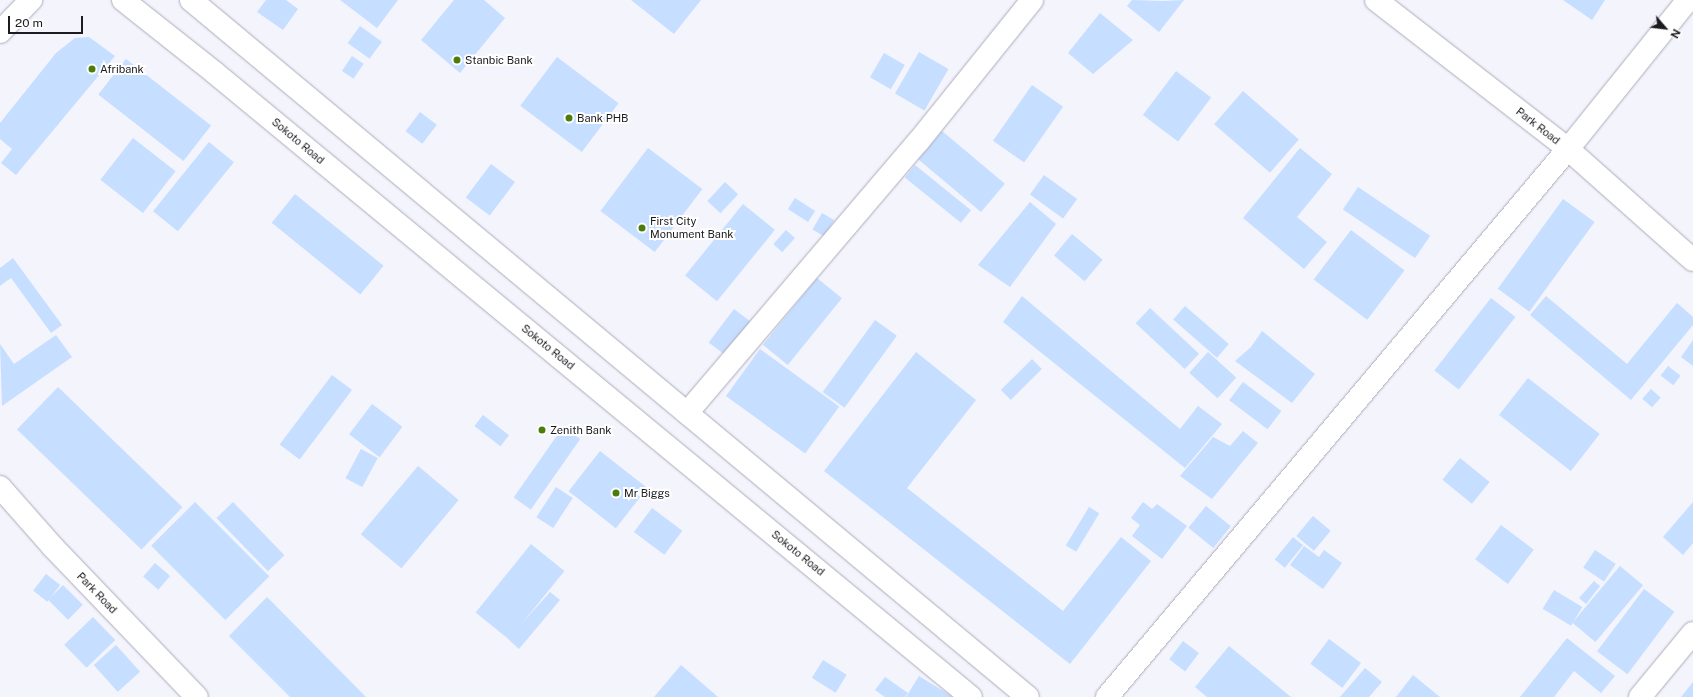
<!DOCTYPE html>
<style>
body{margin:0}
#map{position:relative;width:1693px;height:697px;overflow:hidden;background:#f4f4fd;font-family:"Public Sans",sans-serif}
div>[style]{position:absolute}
.building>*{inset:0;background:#c6deff;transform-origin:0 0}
.roads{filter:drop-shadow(0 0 1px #acabba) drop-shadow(0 0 1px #acabba)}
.minor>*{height:22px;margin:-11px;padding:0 11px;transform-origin:11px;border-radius:11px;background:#fff}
.major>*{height:22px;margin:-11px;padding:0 11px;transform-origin:11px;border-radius:11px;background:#fff}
.dots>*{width:11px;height:11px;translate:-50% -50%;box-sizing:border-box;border:2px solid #fff;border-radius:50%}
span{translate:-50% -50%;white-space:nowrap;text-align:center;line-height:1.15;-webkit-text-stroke:4px #fff;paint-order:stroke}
.poi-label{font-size:11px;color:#1b1b20}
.left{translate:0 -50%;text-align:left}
.street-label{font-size:11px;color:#1b1b20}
.north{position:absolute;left:1645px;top:8px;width:40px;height:40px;-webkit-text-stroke:3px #fff;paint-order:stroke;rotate:118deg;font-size:11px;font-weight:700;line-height:16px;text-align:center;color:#1b1b20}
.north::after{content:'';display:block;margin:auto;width:14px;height:18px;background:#1b1b20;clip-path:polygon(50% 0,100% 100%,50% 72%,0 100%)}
.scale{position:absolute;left:8px;top:16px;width:75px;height:18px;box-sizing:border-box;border:2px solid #1b1b20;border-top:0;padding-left:5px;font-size:12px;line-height:14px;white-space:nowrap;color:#1b1b20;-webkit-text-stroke:3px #fff;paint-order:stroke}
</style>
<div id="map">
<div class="building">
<i style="clip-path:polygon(266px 0,286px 0,298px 9px,283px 30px,257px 12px)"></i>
<i style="clip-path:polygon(340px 0,398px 0,377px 28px)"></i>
<i style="clip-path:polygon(454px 0,484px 0,505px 18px,460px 73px,421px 40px)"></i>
<i style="clip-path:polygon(631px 0,701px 0,674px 34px)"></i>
<i style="clip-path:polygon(1132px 0,1163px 1px,1184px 0,1159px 32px,1127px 6px)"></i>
<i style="clip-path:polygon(1563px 0,1605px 0,1592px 20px)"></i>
<i style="clip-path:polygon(1100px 13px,1133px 40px,1093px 74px,1068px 53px)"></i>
<i style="left:360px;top:26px;width:27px;height:21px;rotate:36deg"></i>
<i style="clip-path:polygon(89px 37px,115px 56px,16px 175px,1px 163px,12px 149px,0 139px,0 123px,56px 53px,75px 38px)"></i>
<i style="left:919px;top:52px;width:34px;height:48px;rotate:30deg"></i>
<i style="left:884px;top:53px;width:24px;height:28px;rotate:30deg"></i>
<i style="left:352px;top:56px;width:14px;height:18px;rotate:34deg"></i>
<i style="left:557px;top:57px;width:77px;height:61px;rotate:37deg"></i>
<i style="left:126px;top:59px;width:108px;height:45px;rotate:38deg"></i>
<i style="left:1176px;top:71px;width:44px;height:55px;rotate:37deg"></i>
<i style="left:1032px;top:85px;width:38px;height:68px;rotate:35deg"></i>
<i style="left:1243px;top:91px;width:74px;height:44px;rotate:41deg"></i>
<i style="left:420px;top:112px;width:21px;height:24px;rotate:37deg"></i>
<i style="left:942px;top:131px;width:82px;height:37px;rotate:40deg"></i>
<i style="left:133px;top:138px;width:54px;height:53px;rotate:38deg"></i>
<i style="left:209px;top:142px;width:32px;height:89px;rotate:39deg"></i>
<i style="left:648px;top:148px;width:68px;height:79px;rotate:37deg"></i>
<i style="clip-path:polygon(1300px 148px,1332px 174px,1297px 217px,1327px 242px,1304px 269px,1243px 218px)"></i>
<i style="left:491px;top:164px;width:30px;height:42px;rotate:37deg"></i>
<i style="left:915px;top:165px;width:72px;height:16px;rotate:39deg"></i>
<i style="left:1044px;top:175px;width:41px;height:24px;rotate:36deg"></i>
<i style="left:725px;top:182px;width:18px;height:26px;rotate:43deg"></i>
<i style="left:1358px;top:187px;width:87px;height:27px;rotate:34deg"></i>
<i style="left:295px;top:194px;width:114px;height:37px;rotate:39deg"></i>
<i style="left:795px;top:198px;width:24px;height:13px;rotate:33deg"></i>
<i style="left:1563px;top:199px;width:39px;height:111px;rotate:36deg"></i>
<i style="clip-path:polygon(1030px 202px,1056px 224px,1010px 287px,978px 265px)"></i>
<i style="left:743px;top:204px;width:41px;height:92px;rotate:39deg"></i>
<i style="left:822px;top:213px;width:14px;height:19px;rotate:30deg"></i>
<i style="left:786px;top:230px;width:12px;height:19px;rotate:42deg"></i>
<i style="left:1351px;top:230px;width:67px;height:62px;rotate:37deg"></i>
<i style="left:1072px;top:234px;width:40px;height:28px;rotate:40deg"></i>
<i style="clip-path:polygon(13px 258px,62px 325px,51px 333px,11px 278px,0 286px,0 268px)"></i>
<i style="left:817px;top:278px;width:32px;height:86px;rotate:39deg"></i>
<i style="clip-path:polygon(1022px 296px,1180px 429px,1198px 406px,1222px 424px,1185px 468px,1003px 322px)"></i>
<i style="clip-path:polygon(1546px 296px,1627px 364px,1677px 303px,1693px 317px,1693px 325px,1631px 400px,1530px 315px)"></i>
<i style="left:1491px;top:298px;width:31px;height:92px;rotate:38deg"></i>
<i style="left:1185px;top:306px;width:58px;height:18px;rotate:41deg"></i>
<i style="left:1150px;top:308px;width:67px;height:21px;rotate:43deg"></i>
<i style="left:734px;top:309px;width:21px;height:42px;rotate:37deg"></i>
<i style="left:875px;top:320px;width:27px;height:89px;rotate:36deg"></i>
<i style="clip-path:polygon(1262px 331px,1315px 374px,1292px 403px,1235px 361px,1251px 347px)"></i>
<i style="clip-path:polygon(56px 335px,72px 357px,2px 406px,0 344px,14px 364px)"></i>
<i style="clip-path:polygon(1693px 340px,1693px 366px,1681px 357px)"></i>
<i style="left:760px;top:349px;width:98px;height:58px;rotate:36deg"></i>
<i style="clip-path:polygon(916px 352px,976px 400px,907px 488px,1063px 611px,1121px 537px,1151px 561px,1070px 664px,824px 471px)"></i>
<i style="left:1208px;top:352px;width:38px;height:28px;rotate:42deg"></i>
<i style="left:1032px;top:359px;width:14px;height:44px;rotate:45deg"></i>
<i style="left:1668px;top:366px;width:16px;height:12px;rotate:38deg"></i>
<i style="left:332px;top:375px;width:25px;height:87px;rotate:37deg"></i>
<i style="left:1528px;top:378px;width:91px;height:47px;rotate:38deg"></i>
<i style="left:1243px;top:382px;width:48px;height:23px;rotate:37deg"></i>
<i style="left:58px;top:387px;width:173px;height:59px;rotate:44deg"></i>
<i style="left:1651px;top:389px;width:13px;height:13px;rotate:42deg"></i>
<i style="left:372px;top:404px;width:38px;height:38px;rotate:37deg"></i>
<i style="left:483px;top:415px;width:33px;height:14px;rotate:38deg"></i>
<i style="left:563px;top:427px;width:21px;height:86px;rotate:35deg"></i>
<i style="clip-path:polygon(1243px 431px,1258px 443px,1212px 499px,1180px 476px,1213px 437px,1230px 446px)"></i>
<i style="left:361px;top:449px;width:19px;height:33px;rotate:28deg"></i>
<i style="left:600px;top:451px;width:60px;height:51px;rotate:38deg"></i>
<i style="left:1460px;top:458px;width:38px;height:28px;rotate:39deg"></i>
<i style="left:418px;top:466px;width:53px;height:89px;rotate:40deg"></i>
<i style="left:556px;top:487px;width:20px;height:36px;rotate:33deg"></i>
<i style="left:195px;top:502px;width:105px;height:62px;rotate:45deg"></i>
<i style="left:233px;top:502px;width:74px;height:23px;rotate:46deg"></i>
<i style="clip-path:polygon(1143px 502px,1152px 509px,1157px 504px,1187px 526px,1162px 559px,1132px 536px,1140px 525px,1131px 518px)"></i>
<i style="clip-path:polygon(1693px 502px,1693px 543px,1683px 555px,1663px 537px)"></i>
<i style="left:1206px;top:506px;width:32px;height:28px;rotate:39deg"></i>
<i style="left:1089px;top:507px;width:12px;height:45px;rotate:31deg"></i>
<i style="left:652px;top:508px;width:38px;height:30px;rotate:37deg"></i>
<i style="left:1313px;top:516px;width:23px;height:26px;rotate:40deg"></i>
<i style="left:1501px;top:525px;width:41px;height:43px;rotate:37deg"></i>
<i style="left:1293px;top:537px;width:13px;height:29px;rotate:39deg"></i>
<i style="left:531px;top:544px;width:43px;height:88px;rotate:39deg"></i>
<i style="clip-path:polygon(1304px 546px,1319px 557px,1324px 550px,1342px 563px,1323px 589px,1290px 565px)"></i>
<i style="left:1595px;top:550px;width:25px;height:21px;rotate:34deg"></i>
<i style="left:155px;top:563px;width:20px;height:18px;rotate:41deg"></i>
<i style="left:1620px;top:566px;width:30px;height:74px;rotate:40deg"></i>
<i style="left:46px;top:574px;width:18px;height:21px;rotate:38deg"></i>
<i style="clip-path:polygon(1594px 581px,1600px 586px,1586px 604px,1579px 598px)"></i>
<i style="left:63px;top:585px;width:28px;height:21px;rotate:45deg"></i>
<i style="left:1644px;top:589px;width:38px;height:78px;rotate:37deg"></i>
<i style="left:1554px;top:590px;width:33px;height:22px;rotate:31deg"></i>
<i style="clip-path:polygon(550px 592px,560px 600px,519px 649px,508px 639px)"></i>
<i style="clip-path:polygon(267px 597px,366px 697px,290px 697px,229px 636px)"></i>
<i style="left:93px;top:617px;width:32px;height:40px;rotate:46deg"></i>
<i style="clip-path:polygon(1567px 638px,1615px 676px,1601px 693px,1574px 671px,1554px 697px,1520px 697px)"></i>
<i style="left:1329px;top:639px;width:40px;height:31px;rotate:37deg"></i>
<i style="left:1183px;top:641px;width:20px;height:23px;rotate:37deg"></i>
<i style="left:116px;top:645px;width:36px;height:30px;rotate:48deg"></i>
<i style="clip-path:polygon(1229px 646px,1291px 697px,1207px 697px,1195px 687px)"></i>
<i style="left:823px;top:660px;width:28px;height:21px;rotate:32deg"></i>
<i style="clip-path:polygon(681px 665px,718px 697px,654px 697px)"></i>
<i style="clip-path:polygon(1365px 668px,1382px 682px,1369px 697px,1340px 697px)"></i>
<i style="clip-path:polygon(1413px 675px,1440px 697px,1396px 697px)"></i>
<i style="clip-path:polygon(919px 676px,953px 697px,906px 697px)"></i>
<i style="clip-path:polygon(885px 677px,908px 693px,905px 697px,885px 697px,875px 690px)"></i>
<i style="clip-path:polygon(1693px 682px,1693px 697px,1681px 697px)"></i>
</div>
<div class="roads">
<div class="minor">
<i style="left:1376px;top:0;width:243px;rotate:37.8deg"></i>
<i style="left:1568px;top:149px;width:167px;rotate:41.6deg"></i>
<i style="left:0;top:32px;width:45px;rotate:-45.9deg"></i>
<i style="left:687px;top:413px;width:356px;rotate:-49.6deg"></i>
<i style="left:918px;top:142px;width:182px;rotate:-51.2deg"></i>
<i style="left:0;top:487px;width:79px;rotate:48.6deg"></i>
<i style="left:52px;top:546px;width:209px;rotate:46.2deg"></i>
<i style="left:1107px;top:697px;width:716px;rotate:-49.93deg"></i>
<i style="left:1568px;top:149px;width:191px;rotate:-51.2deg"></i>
<i style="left:1640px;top:697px;width:83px;rotate:-50.4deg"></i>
</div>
<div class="major">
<i style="left:123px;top:0;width:117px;rotate:38.4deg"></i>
<i style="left:215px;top:73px;width:980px;rotate:39.54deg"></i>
<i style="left:191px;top:0;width:1089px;rotate:39.79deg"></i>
</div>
</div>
<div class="dots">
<i style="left:457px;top:60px;background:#4b7d0a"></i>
<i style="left:92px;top:69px;background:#4b7d0a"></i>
<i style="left:569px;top:118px;background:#4b7d0a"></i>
<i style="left:642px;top:228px;background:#4b7d0a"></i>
<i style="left:542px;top:430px;background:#4b7d0a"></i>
<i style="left:616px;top:493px;background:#4b7d0a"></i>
</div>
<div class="poi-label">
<span class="left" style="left:465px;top:60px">Stanbic Bank</span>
<span class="left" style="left:100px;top:69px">Afribank</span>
<span class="left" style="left:577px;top:118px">Bank PHB</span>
<span class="left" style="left:650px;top:228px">First City<br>Monument Bank</span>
<span class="left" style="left:550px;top:430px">Zenith Bank</span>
<span class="left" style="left:624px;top:493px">Mr Biggs</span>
</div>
<div class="street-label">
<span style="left:1538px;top:126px;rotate:38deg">Park Road</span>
<span style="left:298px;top:141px;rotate:40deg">Sokoto Road</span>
<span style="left:548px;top:347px;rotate:39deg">Sokoto Road</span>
<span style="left:798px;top:553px;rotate:39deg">Sokoto Road</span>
<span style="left:97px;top:593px;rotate:46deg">Park Road</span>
</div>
<div class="north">N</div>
<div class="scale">20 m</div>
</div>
